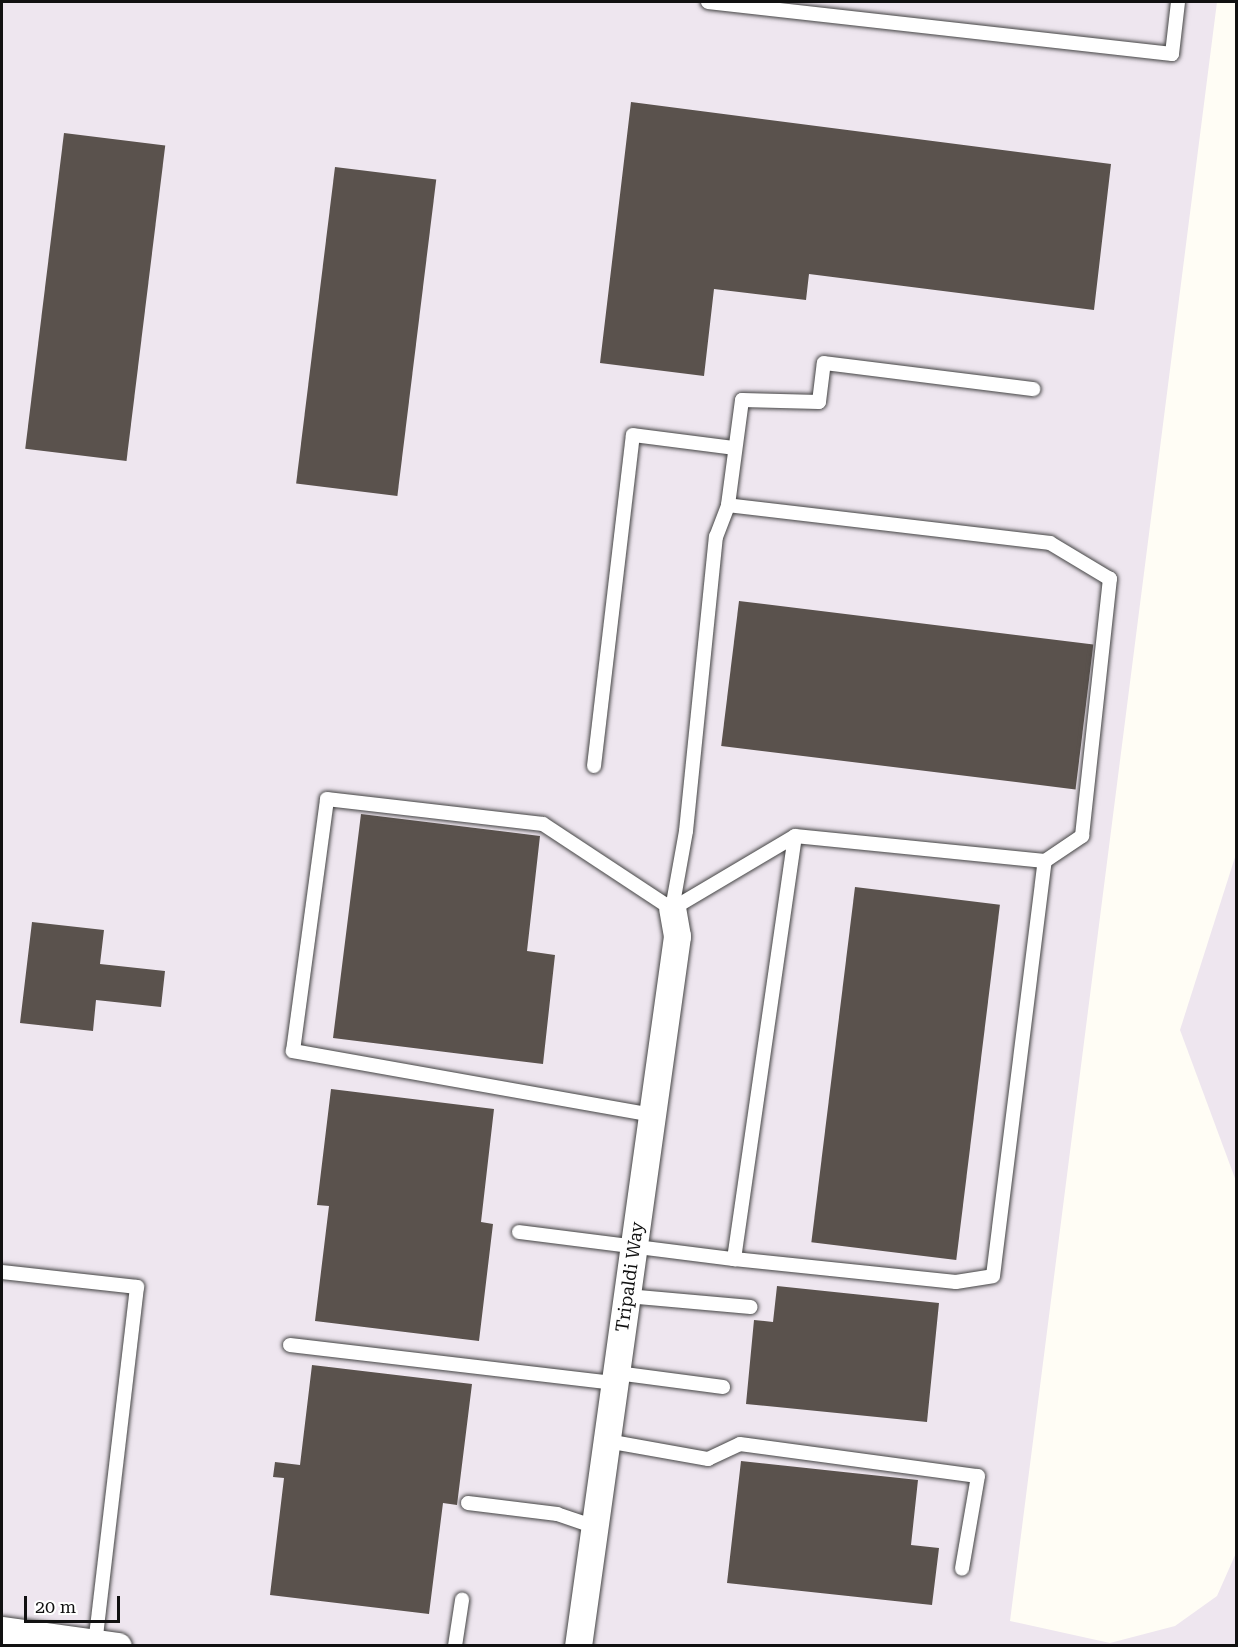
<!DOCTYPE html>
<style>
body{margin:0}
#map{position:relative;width:1238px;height:1647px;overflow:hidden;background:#fffdf5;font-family:"Roboto Serif",serif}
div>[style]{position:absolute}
.industrial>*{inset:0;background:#eee6ef}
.building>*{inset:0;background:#5a524d;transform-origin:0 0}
.roads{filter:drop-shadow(0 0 2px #444) drop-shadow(0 0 2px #444)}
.lane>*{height:14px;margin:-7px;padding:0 7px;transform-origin:7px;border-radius:7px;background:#fff}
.street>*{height:27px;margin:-13.5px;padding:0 13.5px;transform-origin:13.5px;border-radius:13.5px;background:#fff}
span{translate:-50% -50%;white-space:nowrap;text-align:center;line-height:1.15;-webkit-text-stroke:6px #fff;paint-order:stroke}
.street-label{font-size:18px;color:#111}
.frame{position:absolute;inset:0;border:3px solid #111;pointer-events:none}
.scale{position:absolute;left:24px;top:1596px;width:96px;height:27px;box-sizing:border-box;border:3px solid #111;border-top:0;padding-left:8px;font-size:18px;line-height:21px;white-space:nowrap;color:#111;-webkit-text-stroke:4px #fff;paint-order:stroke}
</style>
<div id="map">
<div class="industrial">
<i style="clip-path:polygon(2px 2px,1217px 2px,1010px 1621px,1110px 1643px,1175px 1626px,1217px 1596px,1236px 1553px,1236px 1645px,2px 1646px)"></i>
<i style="clip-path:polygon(1236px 854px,1236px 1181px,1180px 1030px)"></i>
</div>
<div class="building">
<i style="clip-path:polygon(631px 102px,1111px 164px,1094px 310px,809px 274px,806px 300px,714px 289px,704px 376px,600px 363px)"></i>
<i style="left:64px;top:133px;width:102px;height:318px;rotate:7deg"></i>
<i style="left:335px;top:167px;width:102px;height:319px;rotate:7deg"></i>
<i style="left:739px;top:601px;width:357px;height:146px;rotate:7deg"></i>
<i style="clip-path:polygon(361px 814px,540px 836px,527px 951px,555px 955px,543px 1064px,333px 1038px)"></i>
<i style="left:855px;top:887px;width:146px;height:358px;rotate:7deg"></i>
<i style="clip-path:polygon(32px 922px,104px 930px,100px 964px,165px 971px,161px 1007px,96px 1000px,93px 1031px,20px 1023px)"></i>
<i style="clip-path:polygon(331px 1089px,494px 1109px,481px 1222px,493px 1224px,479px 1341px,315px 1321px,329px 1206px,317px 1205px)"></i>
<i style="clip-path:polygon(777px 1286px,939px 1303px,927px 1422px,746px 1404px,754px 1320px,773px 1322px)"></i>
<i style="clip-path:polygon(312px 1365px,472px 1384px,457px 1505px,443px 1503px,429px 1614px,270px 1595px,284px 1478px,273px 1477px,275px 1462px,300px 1465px)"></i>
<i style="clip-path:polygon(741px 1461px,918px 1480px,911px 1545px,939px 1548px,932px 1605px,727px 1583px)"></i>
</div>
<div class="roads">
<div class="lane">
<i style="left:708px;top:2px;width:467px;rotate:6.4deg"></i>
<i style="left:1172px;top:54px;width:52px;rotate:-83.4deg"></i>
<i style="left:594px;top:766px;width:333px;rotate:-83.3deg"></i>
<i style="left:633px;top:435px;width:102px;rotate:7.3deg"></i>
<i style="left:672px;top:909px;width:79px;rotate:-79.8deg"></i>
<i style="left:686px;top:831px;width:296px;rotate:-84.2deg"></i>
<i style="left:716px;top:537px;width:34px;rotate:-69deg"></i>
<i style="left:672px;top:909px;width:143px;rotate:-30.7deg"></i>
<i style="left:652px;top:1115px;width:365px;rotate:-169.9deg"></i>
<i style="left:293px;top:1051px;width:254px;rotate:-82.3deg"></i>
<i style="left:327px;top:799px;width:217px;rotate:6.6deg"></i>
<i style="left:543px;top:824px;width:154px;rotate:33.4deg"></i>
<i style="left:519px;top:1232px;width:217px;rotate:7.2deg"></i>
<i style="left:734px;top:1259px;width:427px;rotate:-81.8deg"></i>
<i style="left:795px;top:836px;width:251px;rotate:5.7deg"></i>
<i style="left:1045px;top:861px;width:45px;rotate:-34deg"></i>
<i style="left:1082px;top:836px;width:259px;rotate:-83.8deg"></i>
<i style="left:1110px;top:579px;width:70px;rotate:-149deg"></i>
<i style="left:1050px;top:543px;width:324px;rotate:-173.3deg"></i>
<i style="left:728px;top:505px;width:106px;rotate:-82.4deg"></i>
<i style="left:742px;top:400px;width:77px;rotate:1.5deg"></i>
<i style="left:819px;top:402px;width:39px;rotate:-83deg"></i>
<i style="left:824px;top:363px;width:211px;rotate:7.1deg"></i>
<i style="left:734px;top:1259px;width:223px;rotate:5.9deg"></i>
<i style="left:956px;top:1282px;width:37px;rotate:-9deg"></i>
<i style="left:993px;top:1276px;width:418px;rotate:-82.9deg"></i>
<i style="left:2px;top:1272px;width:136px;rotate:6.3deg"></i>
<i style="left:137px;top:1287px;width:357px;rotate:96.7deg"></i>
<i style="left:627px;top:1296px;width:124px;rotate:5.1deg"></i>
<i style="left:290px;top:1345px;width:327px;rotate:6.7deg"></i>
<i style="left:617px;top:1373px;width:107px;rotate:7.5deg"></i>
<i style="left:607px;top:1441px;width:103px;rotate:10.1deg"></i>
<i style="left:708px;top:1459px;width:35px;rotate:-25deg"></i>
<i style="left:740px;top:1444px;width:240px;rotate:7.7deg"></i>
<i style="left:978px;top:1476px;width:94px;rotate:99.8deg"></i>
<i style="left:468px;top:1503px;width:90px;rotate:7deg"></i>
<i style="left:557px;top:1514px;width:40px;rotate:18.9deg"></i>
<i style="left:455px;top:1646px;width:47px;rotate:-81.3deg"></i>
</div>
<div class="street">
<i style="left:2px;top:1630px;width:117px;rotate:7.9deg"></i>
<i style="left:578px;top:1646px;width:717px;rotate:-82.06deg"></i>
<i style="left:677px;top:936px;width:27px;rotate:-100deg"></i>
</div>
</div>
<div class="street-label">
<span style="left:630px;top:1277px;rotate:-82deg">Tripaldi Way</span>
</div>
<div class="frame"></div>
<div class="scale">20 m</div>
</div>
